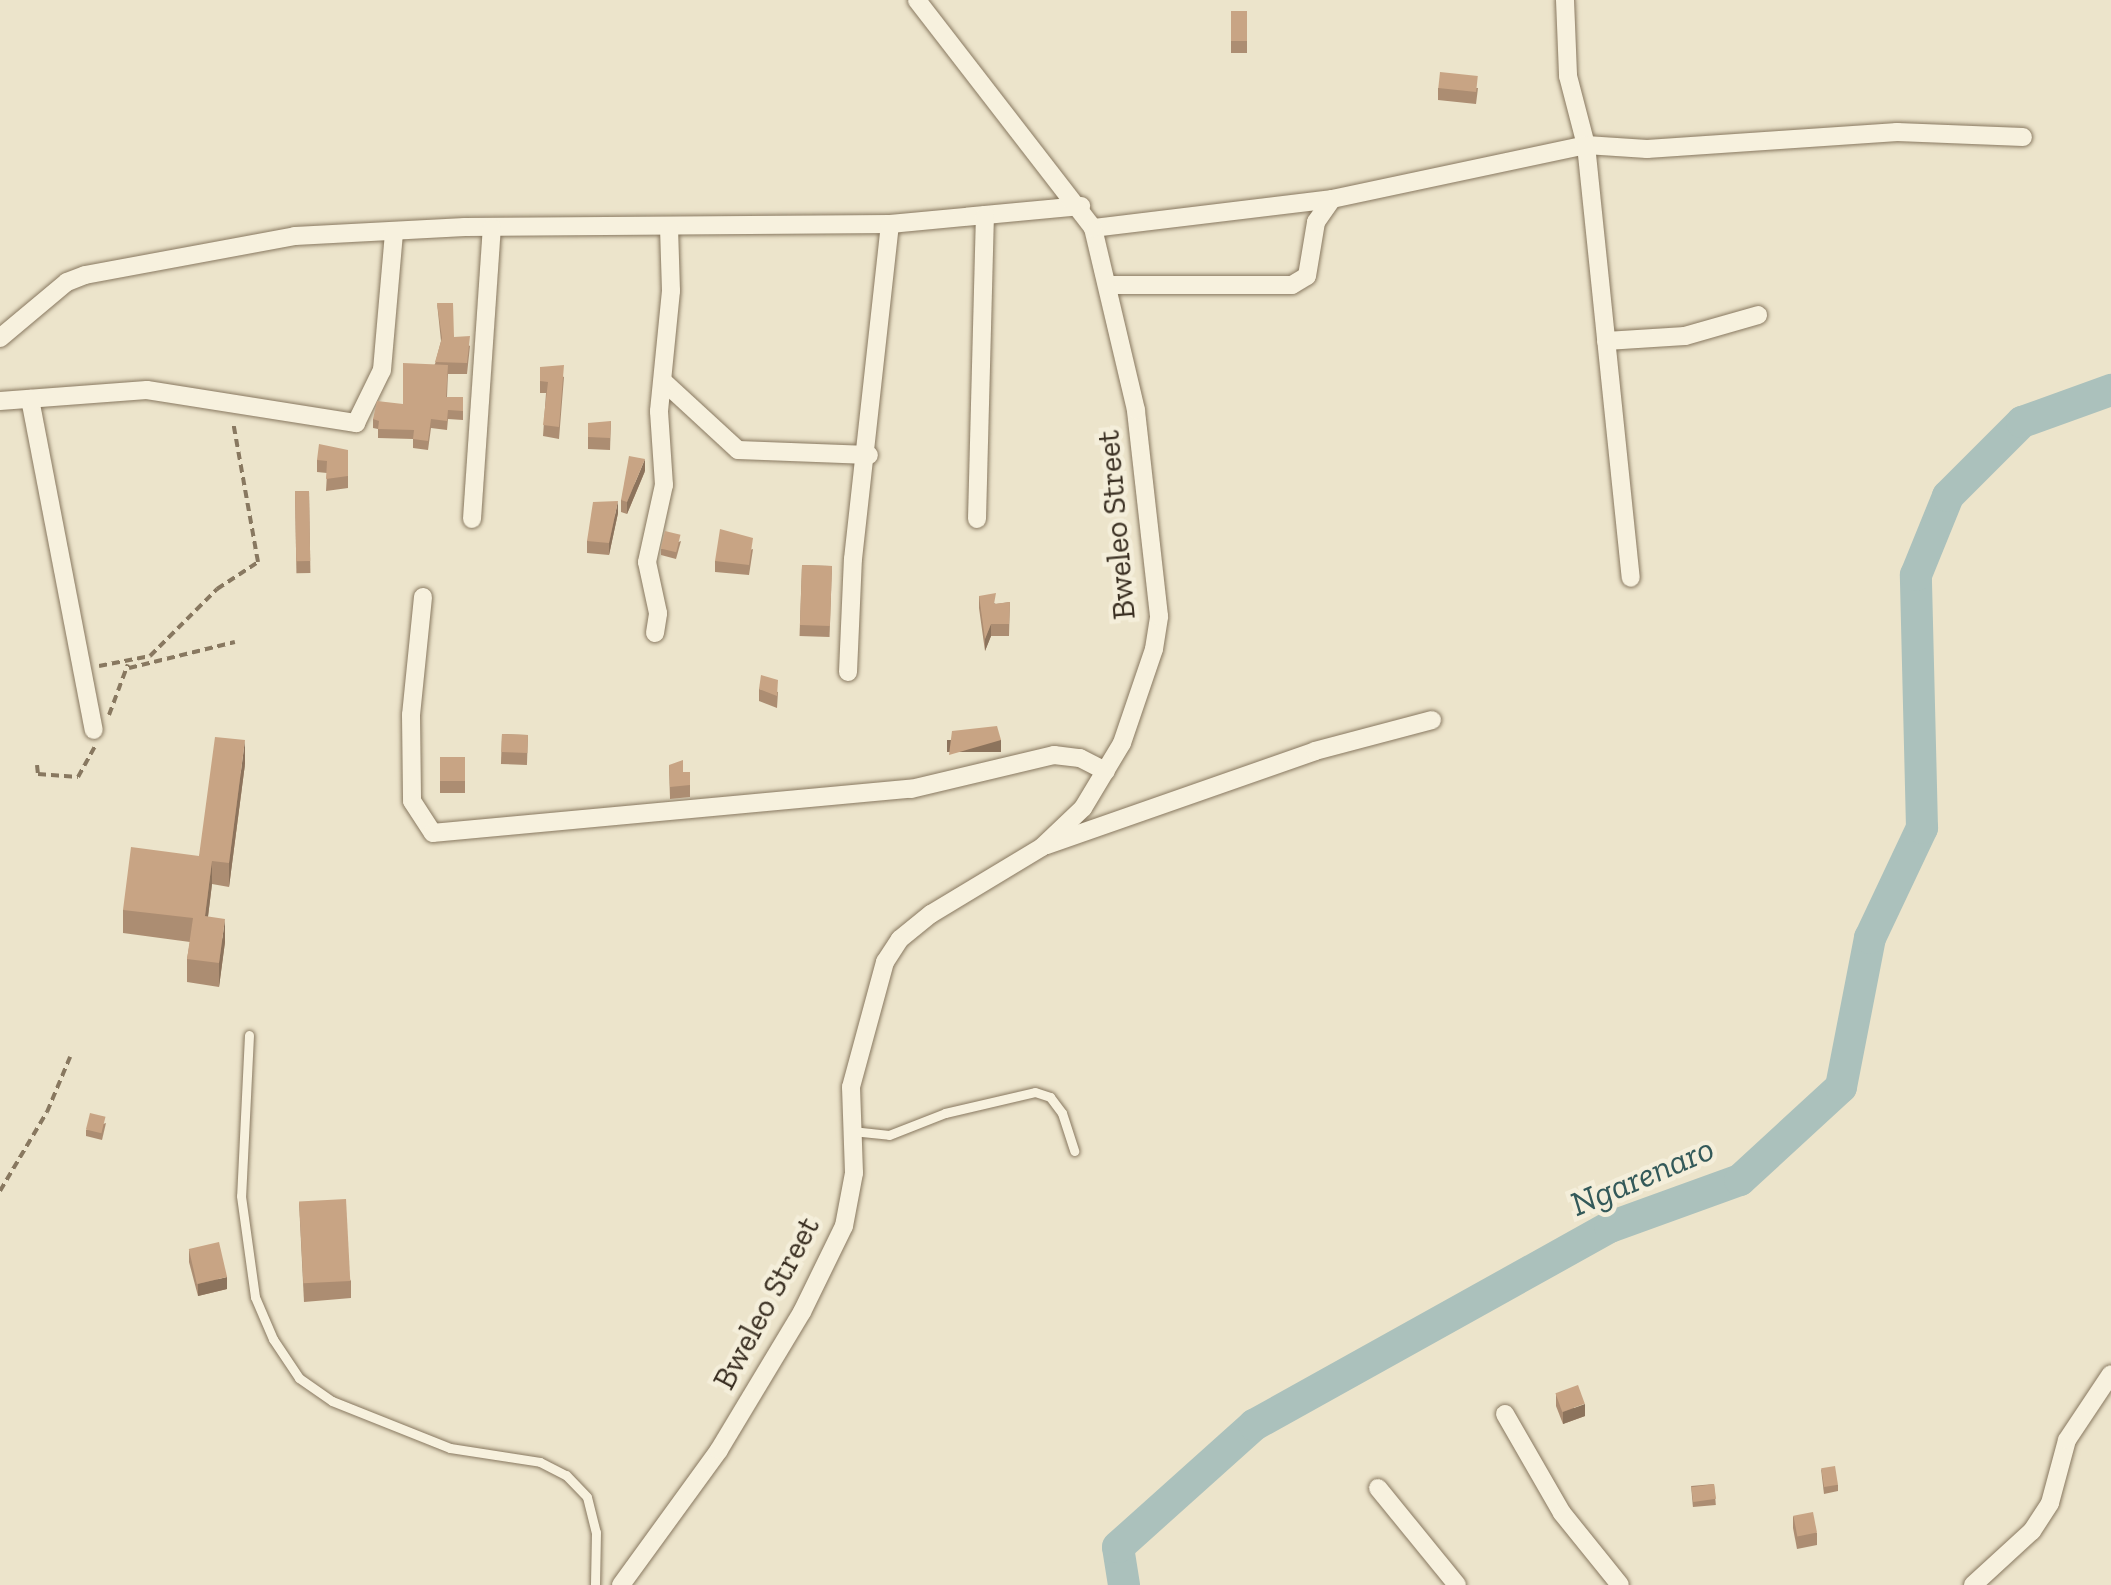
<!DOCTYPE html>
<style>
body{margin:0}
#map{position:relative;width:2111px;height:1585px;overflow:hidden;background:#ece4cb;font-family:"Zilla Slab",serif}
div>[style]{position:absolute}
.river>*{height:32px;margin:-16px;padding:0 16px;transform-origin:16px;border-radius:16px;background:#abc1bc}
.path>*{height:4px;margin-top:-2px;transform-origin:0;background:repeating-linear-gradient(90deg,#887860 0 8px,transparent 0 13px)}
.roads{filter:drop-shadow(0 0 2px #887860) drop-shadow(0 0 2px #887860)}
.service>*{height:9px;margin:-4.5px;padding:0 4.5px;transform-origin:4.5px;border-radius:4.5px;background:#f7f1de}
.minor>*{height:18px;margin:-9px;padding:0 9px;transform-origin:9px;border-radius:9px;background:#f7f1de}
.wall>*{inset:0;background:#ac8d72;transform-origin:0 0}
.shaded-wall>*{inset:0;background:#8c735c;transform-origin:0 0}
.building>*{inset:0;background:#c8a484;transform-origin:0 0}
span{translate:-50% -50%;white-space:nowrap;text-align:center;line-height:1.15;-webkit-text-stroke:9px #f4eeda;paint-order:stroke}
.street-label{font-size:32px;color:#3a2f22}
.water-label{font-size:35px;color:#335959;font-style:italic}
</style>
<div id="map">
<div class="river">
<i style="left:1124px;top:1585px;width:38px;rotate:-99deg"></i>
<i style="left:1118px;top:1547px;width:183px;rotate:-41.9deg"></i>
<i style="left:1254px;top:1425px;width:407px;rotate:-29.1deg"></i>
<i style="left:1610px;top:1227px;width:138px;rotate:-19.9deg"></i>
<i style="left:1740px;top:1180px;width:137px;rotate:-42.6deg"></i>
<i style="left:1841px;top:1087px;width:152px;rotate:-79deg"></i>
<i style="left:1870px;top:938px;width:122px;rotate:-64.7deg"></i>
<i style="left:1922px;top:828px;width:253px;rotate:-91.4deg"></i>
<i style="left:1916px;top:575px;width:85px;rotate:-67.9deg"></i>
<i style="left:1948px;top:496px;width:105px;rotate:-45deg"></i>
<i style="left:2022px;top:422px;width:95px;rotate:-19.8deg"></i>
</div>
<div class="path">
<i style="left:99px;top:666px;width:52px;rotate:-11.1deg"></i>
<i style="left:150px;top:656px;width:95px;rotate:-45deg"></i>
<i style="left:217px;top:589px;width:49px;rotate:-33.4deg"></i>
<i style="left:258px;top:562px;width:142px;rotate:-100.1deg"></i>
<i style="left:129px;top:668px;width:109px;rotate:-13.8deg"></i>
<i style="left:109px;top:715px;width:54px;rotate:-69.6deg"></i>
<i style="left:37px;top:765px;width:9px;rotate:84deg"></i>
<i style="left:38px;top:774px;width:40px;rotate:4.3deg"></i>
<i style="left:78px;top:777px;width:35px;rotate:-61deg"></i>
<i style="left:0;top:1191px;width:92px;rotate:-59.3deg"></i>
<i style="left:47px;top:1112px;width:60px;rotate:-67.3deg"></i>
</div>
<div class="roads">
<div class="service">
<i style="left:249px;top:1035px;width:161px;rotate:92.8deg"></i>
<i style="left:241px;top:1196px;width:102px;rotate:82.1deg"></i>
<i style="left:255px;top:1297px;width:46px;rotate:66.8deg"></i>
<i style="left:273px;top:1339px;width:47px;rotate:56.3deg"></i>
<i style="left:299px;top:1378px;width:40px;rotate:34.9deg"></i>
<i style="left:332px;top:1401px;width:127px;rotate:21.7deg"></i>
<i style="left:450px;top:1448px;width:91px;rotate:8.8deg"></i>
<i style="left:540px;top:1462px;width:29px;rotate:27deg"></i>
<i style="left:566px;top:1475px;width:30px;rotate:46deg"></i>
<i style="left:587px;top:1497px;width:36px;rotate:76deg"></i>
<i style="left:596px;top:1532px;width:53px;rotate:91.1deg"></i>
<i style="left:852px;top:1131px;width:37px;rotate:6deg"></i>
<i style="left:889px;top:1135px;width:60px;rotate:-21.4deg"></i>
<i style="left:945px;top:1113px;width:92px;rotate:-13.1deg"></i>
<i style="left:1035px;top:1092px;width:16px;rotate:18deg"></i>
<i style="left:1050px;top:1097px;width:20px;rotate:53deg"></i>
<i style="left:1062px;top:1113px;width:40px;rotate:72deg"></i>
</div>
<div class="minor">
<i style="left:1565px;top:0;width:76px;rotate:87.7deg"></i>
<i style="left:1568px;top:76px;width:71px;rotate:75.4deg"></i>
<i style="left:1586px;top:145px;width:435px;rotate:84.1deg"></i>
<i style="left:1093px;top:228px;width:241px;rotate:-6.9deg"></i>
<i style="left:1109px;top:285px;width:183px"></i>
<i style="left:1292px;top:285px;width:17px;rotate:-31deg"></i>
<i style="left:1307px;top:276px;width:55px;rotate:-80.5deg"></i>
<i style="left:1316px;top:222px;width:28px;rotate:-55deg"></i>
<i style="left:1332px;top:199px;width:260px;rotate:-12deg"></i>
<i style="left:1586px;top:145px;width:61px;rotate:3.8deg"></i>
<i style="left:1647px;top:149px;width:251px;rotate:-3.9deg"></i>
<i style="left:1897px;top:132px;width:126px;rotate:2.3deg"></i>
<i style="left:0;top:338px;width:87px;rotate:-39.9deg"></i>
<i style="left:67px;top:282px;width:19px;rotate:-21deg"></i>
<i style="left:85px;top:275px;width:214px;rotate:-10.5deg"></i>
<i style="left:295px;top:236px;width:170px;rotate:-3deg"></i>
<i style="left:465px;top:227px;width:425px;rotate:-0.4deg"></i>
<i style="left:890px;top:224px;width:192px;rotate:-5.4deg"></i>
<i style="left:1606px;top:341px;width:79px;rotate:-3.6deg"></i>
<i style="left:1685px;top:336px;width:76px;rotate:-16deg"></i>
<i style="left:663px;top:381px;width:102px;rotate:42.6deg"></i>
<i style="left:738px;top:450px;width:131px;rotate:2.2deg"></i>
<i style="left:30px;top:399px;width:337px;rotate:79.1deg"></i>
<i style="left:0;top:401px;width:147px;rotate:-4.3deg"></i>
<i style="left:147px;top:390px;width:212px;rotate:9deg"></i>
<i style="left:356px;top:423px;width:59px;rotate:-63.9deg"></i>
<i style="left:382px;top:370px;width:139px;rotate:-85deg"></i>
<i style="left:472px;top:519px;width:292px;rotate:-86.1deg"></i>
<i style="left:977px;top:519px;width:304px;rotate:-88.5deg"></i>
<i style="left:423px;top:597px;width:119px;rotate:95.8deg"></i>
<i style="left:411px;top:715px;width:86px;rotate:89.3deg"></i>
<i style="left:412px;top:801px;width:38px;rotate:57deg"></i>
<i style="left:433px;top:833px;width:480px;rotate:-5.3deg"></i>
<i style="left:911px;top:789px;width:147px;rotate:-13.4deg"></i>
<i style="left:1054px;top:755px;width:26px;rotate:7deg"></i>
<i style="left:1080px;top:758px;width:29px;rotate:27deg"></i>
<i style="left:655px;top:633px;width:20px;rotate:-81deg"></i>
<i style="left:658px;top:613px;width:52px;rotate:-102.2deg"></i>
<i style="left:647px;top:562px;width:79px;rotate:-77.6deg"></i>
<i style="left:664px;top:485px;width:74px;rotate:-93.9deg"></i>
<i style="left:659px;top:411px;width:121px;rotate:-84.3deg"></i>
<i style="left:671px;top:291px;width:63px;rotate:-91.8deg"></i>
<i style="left:848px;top:672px;width:113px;rotate:-87.5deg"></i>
<i style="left:853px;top:559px;width:337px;rotate:-83.7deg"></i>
<i style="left:1047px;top:845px;width:284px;rotate:-19.3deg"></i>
<i style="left:1315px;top:751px;width:121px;rotate:-14.8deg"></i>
<i style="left:1505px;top:1414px;width:114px;rotate:60.1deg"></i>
<i style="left:1562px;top:1513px;width:92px;rotate:51.1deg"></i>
<i style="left:1378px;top:1488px;width:125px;rotate:50.8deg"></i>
<i style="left:621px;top:1585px;width:167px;rotate:-54deg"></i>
<i style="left:719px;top:1450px;width:161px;rotate:-59deg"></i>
<i style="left:802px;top:1312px;width:96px;rotate:-64deg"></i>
<i style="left:844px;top:1226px;width:54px;rotate:-79.3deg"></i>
<i style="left:854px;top:1173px;width:86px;rotate:-92deg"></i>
<i style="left:851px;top:1087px;width:130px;rotate:-74.8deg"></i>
<i style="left:885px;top:962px;width:27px;rotate:-57deg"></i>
<i style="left:900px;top:939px;width:40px;rotate:-39deg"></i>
<i style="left:931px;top:914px;width:130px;rotate:-31.1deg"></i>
<i style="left:1042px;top:847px;width:57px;rotate:-43.6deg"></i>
<i style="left:1083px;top:808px;width:76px;rotate:-59deg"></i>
<i style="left:1122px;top:743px;width:99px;rotate:-71.2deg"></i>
<i style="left:1154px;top:649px;width:33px;rotate:-81deg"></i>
<i style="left:1159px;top:616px;width:207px;rotate:-96.4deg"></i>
<i style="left:1136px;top:410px;width:187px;rotate:-103.3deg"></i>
<i style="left:1093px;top:228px;width:288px;rotate:-127.7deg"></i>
<i style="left:1973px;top:1585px;width:80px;rotate:-42.5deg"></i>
<i style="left:2032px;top:1531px;width:33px;rotate:-57deg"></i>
<i style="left:2050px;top:1503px;width:65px;rotate:-74.9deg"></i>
<i style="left:2067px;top:1440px;width:79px;rotate:-56.3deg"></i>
</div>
</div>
<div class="wall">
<i style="left:1231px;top:11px;width:16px;height:42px"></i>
<i style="clip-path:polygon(1438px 88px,1478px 88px,1476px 104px,1438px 100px)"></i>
<i style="clip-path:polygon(437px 303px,454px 337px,470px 346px,467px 374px,448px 374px,447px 397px,463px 397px,463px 420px,448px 419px,447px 430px,431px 428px,428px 450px,413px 448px,413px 439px,378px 438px,378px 429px,373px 428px,373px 419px,403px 404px,435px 364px,441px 341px)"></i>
<i style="clip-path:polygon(540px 367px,564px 377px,559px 439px,543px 436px,546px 393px,540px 393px)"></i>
<i style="clip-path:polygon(611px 421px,610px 450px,588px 449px,588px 437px)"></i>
<i style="clip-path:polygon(348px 450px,348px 488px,326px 491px,327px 473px,317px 472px,317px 460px)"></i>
<i style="clip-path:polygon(645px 471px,627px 514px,621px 512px,621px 500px)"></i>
<i style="left:309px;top:491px;width:82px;height:14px;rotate:89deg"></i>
<i style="clip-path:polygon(618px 513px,609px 555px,587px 553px,587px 541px)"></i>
<i style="clip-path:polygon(681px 541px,676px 559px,661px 555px,661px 549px)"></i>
<i style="clip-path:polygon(753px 549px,749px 575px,715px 572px,715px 561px)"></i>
<i style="left:832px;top:566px;width:71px;height:30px;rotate:92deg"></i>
<i style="clip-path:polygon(979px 596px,996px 604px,1010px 602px,1009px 636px,991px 636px,985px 651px,979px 608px)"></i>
<i style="clip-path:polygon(759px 689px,778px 692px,777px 708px,759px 701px)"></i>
<i style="left:502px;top:734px;width:26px;height:30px;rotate:2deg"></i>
<i style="left:440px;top:757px;width:25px;height:36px"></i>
<i style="clip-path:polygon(245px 764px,229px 887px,212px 884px,208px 917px,225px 942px,219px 987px,187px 982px,187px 959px,190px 942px,123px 933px,123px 910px,199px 856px)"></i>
<i style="clip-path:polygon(669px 765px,683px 772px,690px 785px,690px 797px,670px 799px)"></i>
<i style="clip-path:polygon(106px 1123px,102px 1140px,86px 1136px,86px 1130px)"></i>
<i style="clip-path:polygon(299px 1202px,351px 1281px,351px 1298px,304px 1302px)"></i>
<i style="clip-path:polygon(189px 1250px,227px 1289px,198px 1296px,189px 1262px)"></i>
<i style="clip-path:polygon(1556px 1394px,1585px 1416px,1563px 1424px,1556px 1406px)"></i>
<i style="clip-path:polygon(1821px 1469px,1838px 1485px,1838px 1491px,1824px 1494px)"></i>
<i style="left:1714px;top:1484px;width:21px;height:23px;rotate:85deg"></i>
<i style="clip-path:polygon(1793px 1516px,1817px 1533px,1817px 1545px,1797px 1549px,1793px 1528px)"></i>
</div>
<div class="shaded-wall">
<i style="clip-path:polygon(645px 459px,645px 471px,627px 514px,627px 502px)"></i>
<i style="clip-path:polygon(618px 501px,618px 513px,609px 555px,609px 543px)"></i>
<i style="clip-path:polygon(991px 624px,991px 636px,985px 651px,985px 639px)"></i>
<i style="clip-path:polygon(245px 740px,245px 764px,229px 887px,229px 863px)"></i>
<i style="left:1001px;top:740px;width:12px;height:54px;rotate:90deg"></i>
<i style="clip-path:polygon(212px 861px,212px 884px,205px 940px,205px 916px)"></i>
<i style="clip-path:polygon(225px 919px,225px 942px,219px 987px,219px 963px)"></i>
<i style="clip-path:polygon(227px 1277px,227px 1289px,198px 1296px,198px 1284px)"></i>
<i style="clip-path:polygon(1585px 1404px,1585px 1416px,1563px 1424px,1563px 1412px)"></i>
</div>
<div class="building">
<i style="left:1231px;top:11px;width:16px;height:30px"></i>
<i style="left:1440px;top:72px;width:38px;height:16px;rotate:6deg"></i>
<i style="clip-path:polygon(437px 303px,453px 303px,454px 337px,470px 336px,467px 363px,435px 362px,442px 338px)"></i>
<i style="clip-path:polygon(403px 363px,448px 365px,446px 397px,463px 397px,463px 411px,448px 410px,447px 421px,431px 419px,428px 441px,413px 439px,414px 430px,378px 429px,379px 421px,373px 419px,377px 401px,403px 404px)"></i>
<i style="clip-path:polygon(564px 365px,559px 427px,543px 425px,548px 382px,540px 381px,540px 367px)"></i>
<i style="clip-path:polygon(611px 421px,610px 438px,588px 437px,588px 423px)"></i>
<i style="clip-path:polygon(319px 444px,348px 450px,348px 476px,326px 479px,327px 461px,317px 460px)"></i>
<i style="clip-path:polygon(629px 456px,645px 459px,627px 502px,621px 500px)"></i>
<i style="left:309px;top:491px;width:70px;height:14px;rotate:89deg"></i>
<i style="clip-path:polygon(618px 501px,609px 543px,587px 541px,593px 502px)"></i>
<i style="clip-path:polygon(720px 529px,753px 538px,749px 565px,715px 561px)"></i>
<i style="left:665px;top:531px;width:16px;height:18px;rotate:14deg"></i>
<i style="left:832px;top:566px;width:60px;height:30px;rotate:92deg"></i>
<i style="clip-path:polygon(996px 593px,994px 604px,1010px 602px,1009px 624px,991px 624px,985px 639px,979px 596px)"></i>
<i style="clip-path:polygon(761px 675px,778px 680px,777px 696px,759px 689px)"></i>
<i style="clip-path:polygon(997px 726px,1001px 740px,949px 755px,952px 731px)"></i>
<i style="left:502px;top:734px;width:26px;height:18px;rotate:2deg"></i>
<i style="clip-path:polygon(215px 737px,245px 740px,229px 863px,212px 861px,205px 916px,225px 919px,219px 963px,187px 959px,193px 918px,123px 910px,131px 847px,199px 856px)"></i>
<i style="left:440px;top:757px;width:25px;height:24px"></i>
<i style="clip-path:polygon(683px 760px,683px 772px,690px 772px,690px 785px,670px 787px,669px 765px)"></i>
<i style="left:90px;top:1113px;width:16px;height:17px;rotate:14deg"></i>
<i style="left:346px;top:1199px;width:82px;height:47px;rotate:87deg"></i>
<i style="left:219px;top:1242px;width:36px;height:31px;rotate:77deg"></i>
<i style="left:1578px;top:1385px;width:20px;height:24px;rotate:70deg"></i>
<i style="left:1835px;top:1466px;width:19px;height:14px;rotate:81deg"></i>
<i style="left:1714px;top:1484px;width:15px;height:23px;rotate:82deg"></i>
<i style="left:1813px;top:1512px;width:21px;height:20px;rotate:79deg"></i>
</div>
<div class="street-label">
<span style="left:1116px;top:525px;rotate:-95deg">Bweleo Street</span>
<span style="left:766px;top:1303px;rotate:-62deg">Bweleo Street</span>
</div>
<div class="water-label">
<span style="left:1642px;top:1176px;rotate:-23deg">Ngarenaro</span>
</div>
</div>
